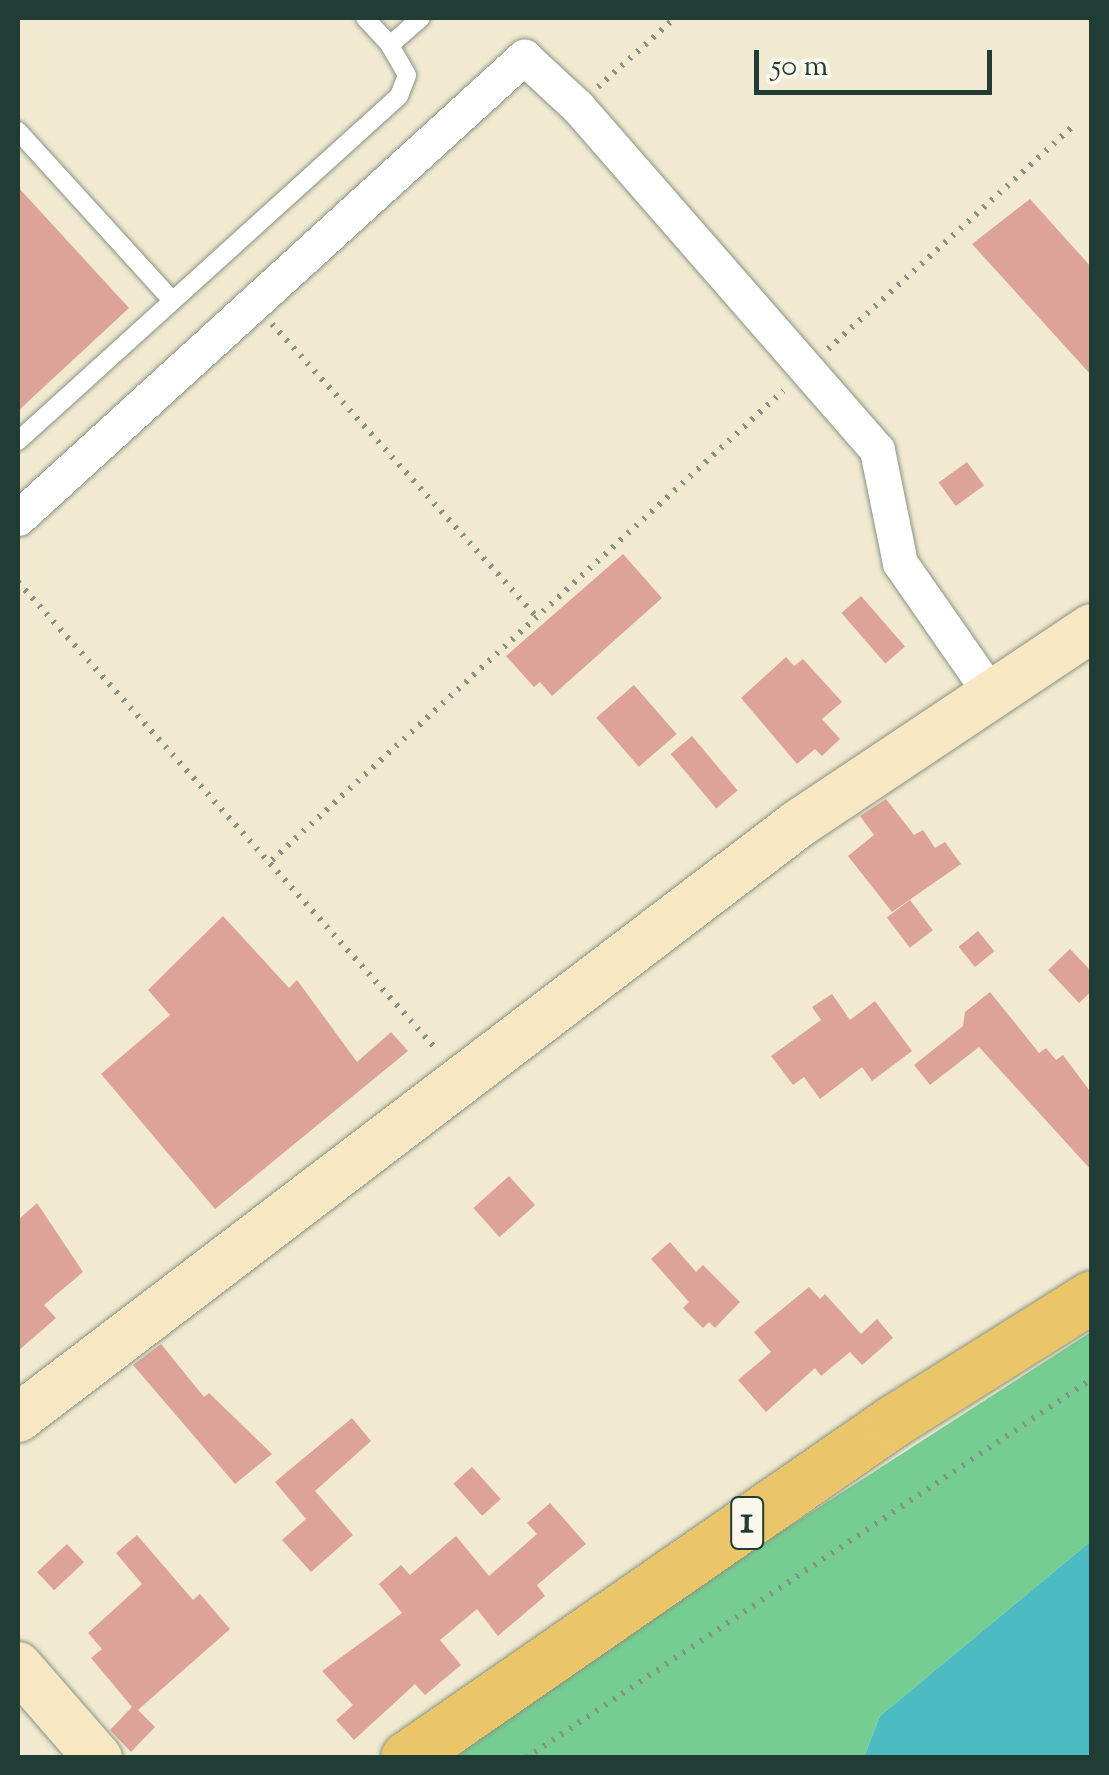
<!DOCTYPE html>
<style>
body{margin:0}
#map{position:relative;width:1109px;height:1775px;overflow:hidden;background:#f1ead1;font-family:"Sorts Mill Goudy",serif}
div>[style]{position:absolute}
.green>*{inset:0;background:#76cd92}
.water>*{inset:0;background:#4dbcc2}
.building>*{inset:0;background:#dda399;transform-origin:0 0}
.path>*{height:6px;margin-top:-3px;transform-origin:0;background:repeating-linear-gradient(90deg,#889482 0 2.5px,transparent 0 10.5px)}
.roads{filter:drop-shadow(0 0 2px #889482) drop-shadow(0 0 2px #889482)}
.lane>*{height:18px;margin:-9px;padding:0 9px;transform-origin:9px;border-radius:9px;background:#fff}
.street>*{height:35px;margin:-17.5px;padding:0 17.5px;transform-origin:17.5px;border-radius:17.5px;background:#fff}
.secondary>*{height:48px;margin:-24px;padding:0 24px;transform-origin:24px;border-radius:24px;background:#f7e8c3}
.primary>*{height:52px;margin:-26px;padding:0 26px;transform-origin:26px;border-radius:26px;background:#ebc669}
span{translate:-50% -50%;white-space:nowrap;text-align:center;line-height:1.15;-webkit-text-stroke:9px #fbf7ec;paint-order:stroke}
.shield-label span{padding:2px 8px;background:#fbf7ec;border:2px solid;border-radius:8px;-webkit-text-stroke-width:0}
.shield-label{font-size:40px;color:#1f3d34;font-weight:700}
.frame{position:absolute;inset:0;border:20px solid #1f3d34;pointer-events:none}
.scale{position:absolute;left:754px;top:50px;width:238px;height:45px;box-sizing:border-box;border:5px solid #1f3d34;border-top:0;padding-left:12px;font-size:30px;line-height:35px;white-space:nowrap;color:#1f3d34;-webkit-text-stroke:8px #fbf7ec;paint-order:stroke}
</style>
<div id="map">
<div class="green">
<i style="clip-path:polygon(1091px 1332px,1091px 1541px,880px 1716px,864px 1757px,454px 1758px,619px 1636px)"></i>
</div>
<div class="water">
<i style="clip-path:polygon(1091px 1541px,1091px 1757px,864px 1757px,880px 1716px)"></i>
</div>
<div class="building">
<i style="clip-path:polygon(18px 187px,129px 308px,18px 411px)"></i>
<i style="clip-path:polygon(1030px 199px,1092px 268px,1092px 376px,972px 244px)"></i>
<i style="left:967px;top:462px;width:29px;height:35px;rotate:54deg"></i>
<i style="clip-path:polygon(623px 554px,662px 598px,552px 696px,540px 682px,534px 687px,506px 656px)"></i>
<i style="left:861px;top:596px;width:67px;height:26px;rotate:49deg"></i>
<i style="clip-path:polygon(786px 657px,794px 666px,803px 659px,842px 702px,822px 719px,840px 739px,822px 756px,815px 749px,797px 764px,741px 698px)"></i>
<i style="left:634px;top:685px;width:65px;height:50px;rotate:49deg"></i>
<i style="left:692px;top:736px;width:71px;height:28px;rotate:50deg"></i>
<i style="clip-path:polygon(886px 799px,914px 835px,923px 830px,935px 848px,945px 842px,961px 864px,892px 912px,848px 856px,874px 835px,860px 816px)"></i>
<i style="left:910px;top:900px;width:38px;height:29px;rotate:53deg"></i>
<i style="clip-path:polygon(223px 916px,289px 988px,297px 980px,357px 1062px,391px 1032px,408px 1051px,215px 1209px,101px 1074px,170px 1015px,148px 990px)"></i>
<i style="left:978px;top:931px;width:26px;height:25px;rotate:51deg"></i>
<i style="clip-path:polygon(1070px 949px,1092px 972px,1092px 991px,1079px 1003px,1048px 970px)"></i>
<i style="clip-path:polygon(990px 992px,1039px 1053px,1046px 1048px,1056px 1060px,1063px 1055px,1092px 1094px,1092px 1171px,979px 1047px,930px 1085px,914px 1065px,963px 1026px,965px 1012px)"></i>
<i style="clip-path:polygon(832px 994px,850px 1020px,875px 1001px,912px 1051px,872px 1081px,862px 1067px,820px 1099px,804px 1077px,793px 1085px,771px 1056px,821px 1020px,812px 1007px)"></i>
<i style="left:509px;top:1176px;width:39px;height:48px;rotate:48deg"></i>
<i style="clip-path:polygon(37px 1203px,83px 1272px,44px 1305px,56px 1318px,18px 1351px,18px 1220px)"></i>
<i style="clip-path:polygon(670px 1242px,696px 1272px,703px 1265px,740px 1302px,715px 1328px,709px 1322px,703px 1328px,683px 1308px,689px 1302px,651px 1259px)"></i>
<i style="clip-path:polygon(809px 1287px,820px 1299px,825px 1294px,861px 1334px,877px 1319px,893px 1338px,862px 1365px,850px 1352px,821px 1376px,815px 1368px,766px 1412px,738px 1380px,771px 1352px,754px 1332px)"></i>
<i style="clip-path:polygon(161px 1344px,204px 1397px,209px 1393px,272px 1454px,235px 1484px,133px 1365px)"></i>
<i style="clip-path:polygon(352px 1418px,371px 1441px,315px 1491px,353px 1535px,311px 1572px,282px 1540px,306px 1519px,275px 1482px)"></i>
<i style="left:472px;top:1467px;width:43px;height:25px;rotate:48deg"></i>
<i style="clip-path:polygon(550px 1503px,586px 1544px,537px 1585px,545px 1596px,498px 1636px,477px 1609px,440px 1640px,461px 1665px,425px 1695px,415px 1684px,354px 1740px,336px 1720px,353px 1705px,322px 1671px,402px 1613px,379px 1584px,401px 1565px,410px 1575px,456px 1536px,489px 1576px,537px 1534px,527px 1523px)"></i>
<i style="clip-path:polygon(137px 1535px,193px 1600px,200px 1594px,230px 1629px,138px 1710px,155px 1727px,131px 1752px,110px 1730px,132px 1707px,91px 1658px,102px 1649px,88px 1633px,142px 1584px,116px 1553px)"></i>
<i style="left:67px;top:1544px;width:25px;height:41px;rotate:47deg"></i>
</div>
<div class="path">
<i style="left:598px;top:87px;width:103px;rotate:-41.9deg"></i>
<i style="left:272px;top:324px;width:399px;rotate:47.9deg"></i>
<i style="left:828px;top:349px;width:334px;rotate:-42.3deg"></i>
<i style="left:18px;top:582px;width:628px;rotate:48.16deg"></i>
<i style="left:272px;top:860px;width:694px;rotate:-42.55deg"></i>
<i style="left:526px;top:1758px;width:681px;rotate:-33.81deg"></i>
</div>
<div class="roads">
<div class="lane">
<i style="left:365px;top:18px;width:37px;rotate:47deg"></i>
<i style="left:18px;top:131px;width:229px;rotate:47.7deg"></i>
<i style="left:18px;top:441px;width:514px;rotate:-42.16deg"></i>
<i style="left:399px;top:96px;width:22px;rotate:-69deg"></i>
<i style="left:407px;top:75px;width:34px;rotate:-120deg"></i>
<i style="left:390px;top:45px;width:41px;rotate:-41.1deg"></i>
</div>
<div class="street">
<i style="left:18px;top:518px;width:685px;rotate:-42.34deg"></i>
<i style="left:524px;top:57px;width:72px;rotate:42.8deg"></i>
<i style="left:577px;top:106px;width:456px;rotate:48.9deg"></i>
<i style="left:877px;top:450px;width:115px;rotate:78.5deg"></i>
<i style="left:900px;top:563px;width:160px;rotate:55.2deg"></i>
</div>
<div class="secondary">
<i style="left:18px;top:1418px;width:980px;rotate:-37.29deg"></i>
<i style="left:798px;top:824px;width:353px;rotate:-33.7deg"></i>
<i style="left:18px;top:1666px;width:122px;rotate:49deg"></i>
</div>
<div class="primary">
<i style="left:407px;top:1758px;width:591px;rotate:-34.66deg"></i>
<i style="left:893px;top:1422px;width:235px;rotate:-32.1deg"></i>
</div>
</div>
<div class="shield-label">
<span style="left:747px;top:1523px">1</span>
</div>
<div class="frame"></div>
<div class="scale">50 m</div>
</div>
